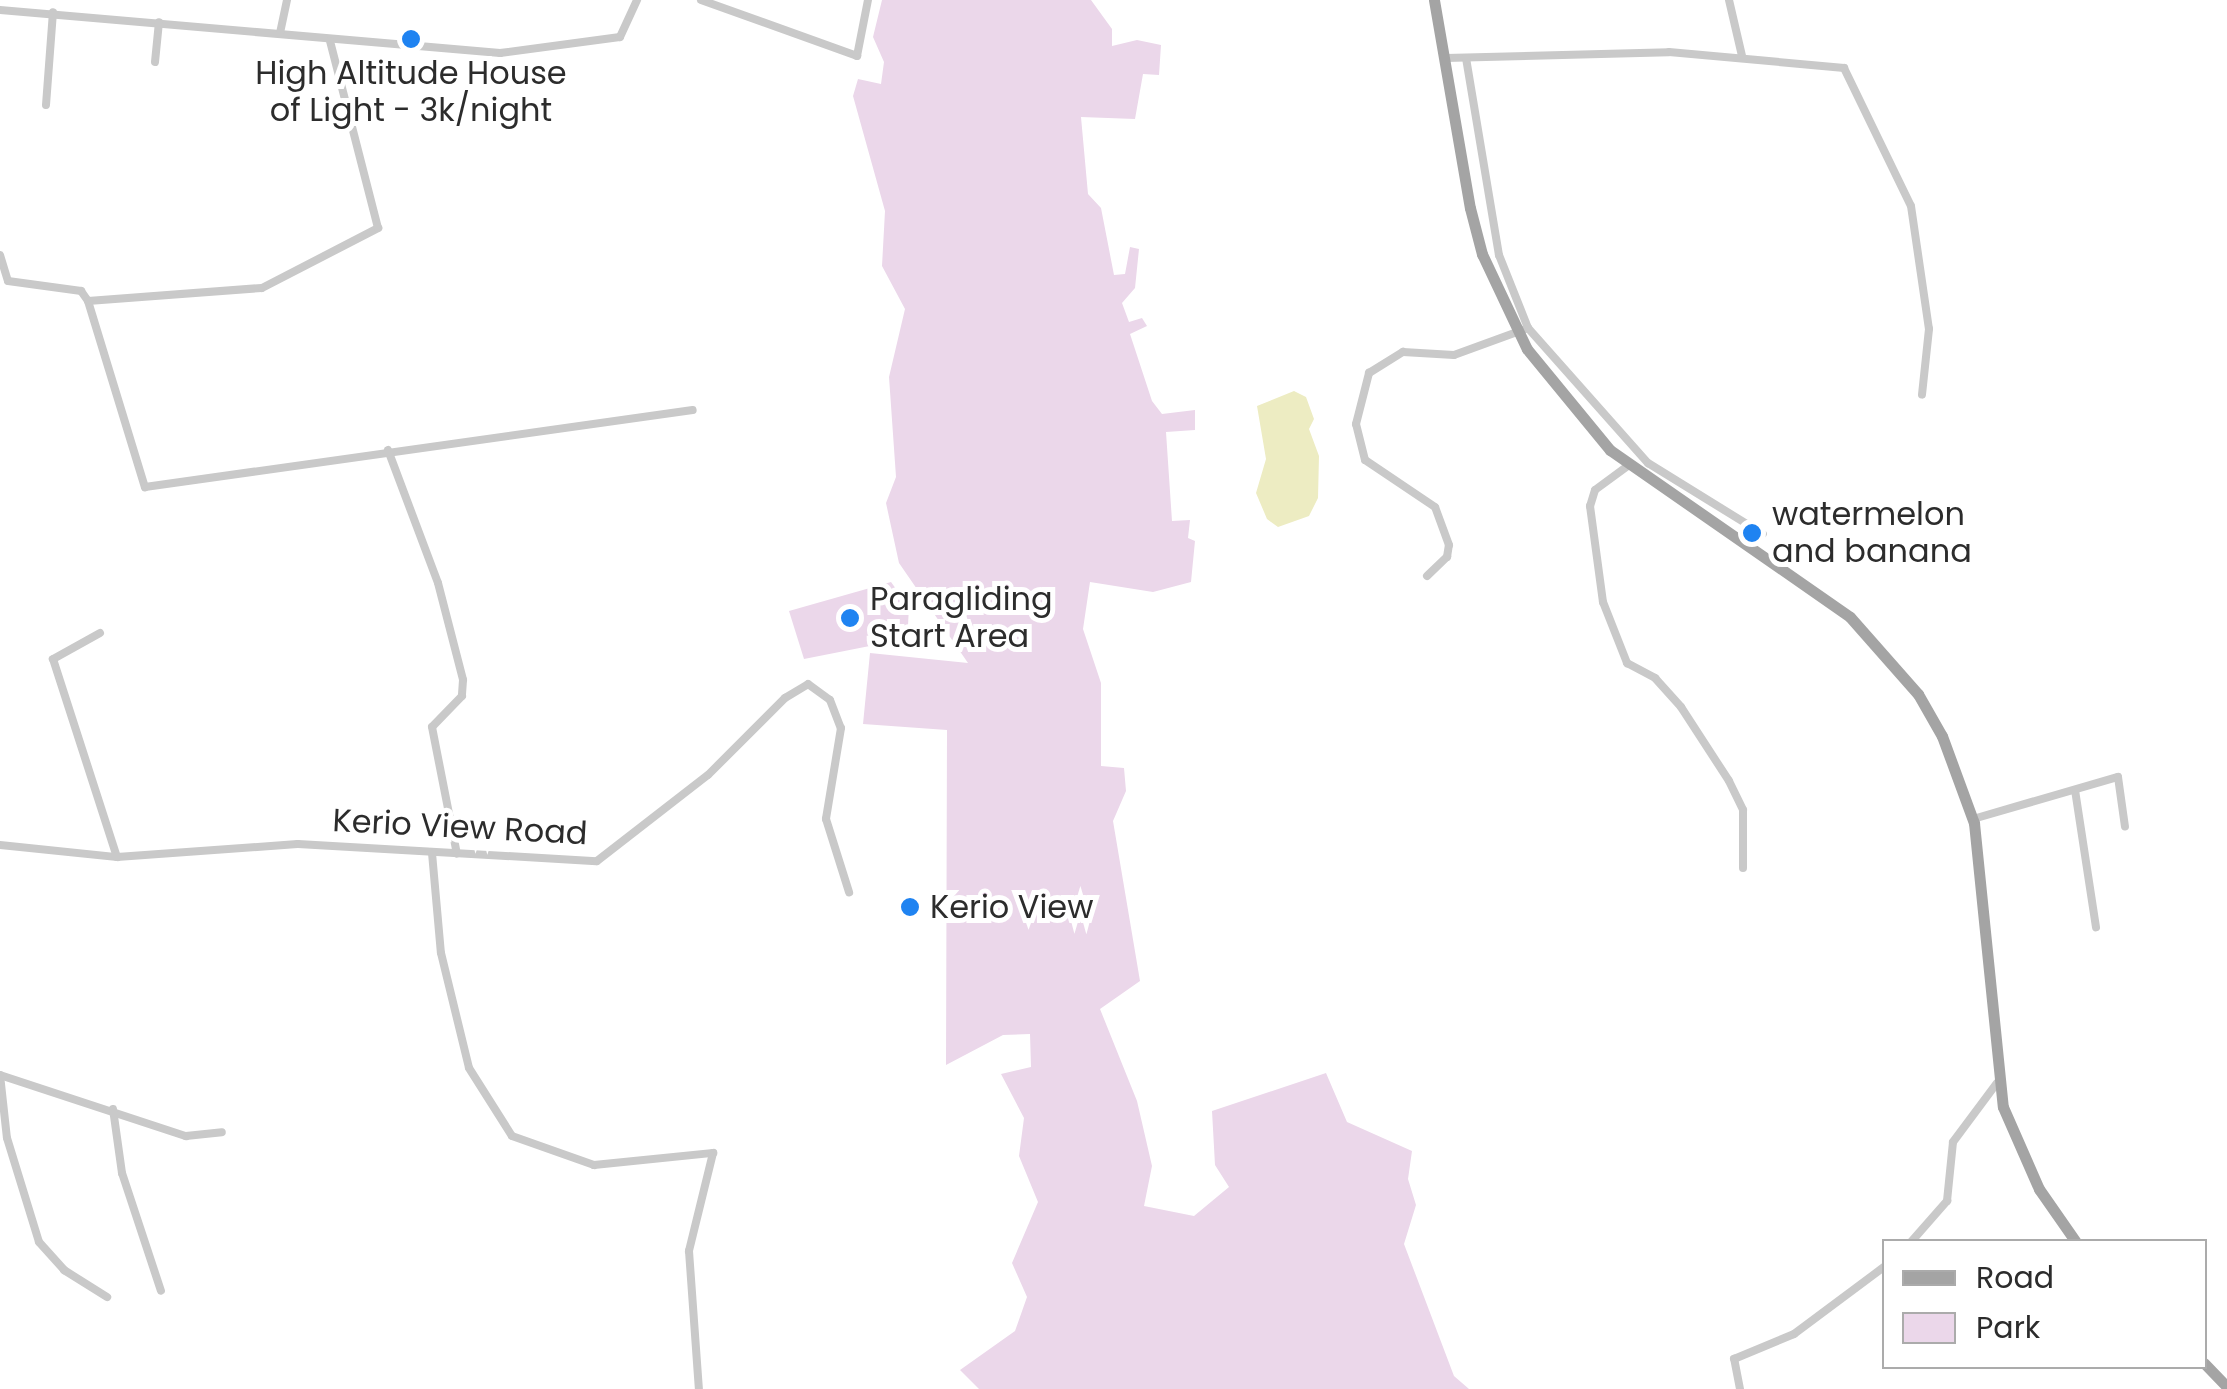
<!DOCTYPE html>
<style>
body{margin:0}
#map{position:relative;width:2227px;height:1389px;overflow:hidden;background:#fff;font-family:Poppins,sans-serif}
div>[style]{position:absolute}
.green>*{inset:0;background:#ebd7ea}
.water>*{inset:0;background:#edecc2}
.street>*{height:8px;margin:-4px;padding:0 4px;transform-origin:4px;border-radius:4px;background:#c9c9c9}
.primary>*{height:11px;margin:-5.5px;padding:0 5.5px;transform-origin:5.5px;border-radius:5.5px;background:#a4a4a4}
.dots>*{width:28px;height:28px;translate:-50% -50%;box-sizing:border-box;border:5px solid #fff;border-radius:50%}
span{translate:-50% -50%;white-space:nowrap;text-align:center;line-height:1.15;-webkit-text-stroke:10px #fff;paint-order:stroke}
.poi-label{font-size:32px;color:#2c2c2c}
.left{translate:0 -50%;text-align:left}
.street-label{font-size:32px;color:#2c2c2c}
.legend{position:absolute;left:1882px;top:1239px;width:325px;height:130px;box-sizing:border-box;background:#fff;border:2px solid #ababab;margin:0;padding:12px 18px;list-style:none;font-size:30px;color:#2c2c2c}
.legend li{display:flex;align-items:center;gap:20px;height:50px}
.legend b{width:50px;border:2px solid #ababab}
</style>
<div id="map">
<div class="green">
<i style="clip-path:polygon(882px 0,1091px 0,1112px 29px,1112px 46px,1137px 40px,1161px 45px,1159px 75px,1143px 74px,1135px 119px,1081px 117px,1088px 194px,1101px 208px,1114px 275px,1125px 274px,1130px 247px,1139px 249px,1135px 288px,1122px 303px,1129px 322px,1142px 318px,1147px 326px,1130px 334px,1152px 401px,1162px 414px,1195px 410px,1195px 430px,1166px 432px,1172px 521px,1190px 520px,1188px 538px,1195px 541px,1191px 582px,1153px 592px,1090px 582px,1083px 629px,1101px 683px,1101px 766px,1124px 768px,1126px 791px,1113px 821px,1140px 981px,1100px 1009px,1137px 1101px,1152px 1166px,1144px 1206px,1194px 1216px,1229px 1187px,1215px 1165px,1212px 1111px,1326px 1073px,1347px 1122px,1412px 1151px,1408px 1179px,1416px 1205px,1404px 1244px,1454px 1376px,1469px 1389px,979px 1389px,960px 1370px,1015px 1331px,1027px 1297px,1012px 1263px,1038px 1202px,1019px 1156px,1024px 1118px,1001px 1074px,1031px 1067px,1030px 1034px,1003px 1035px,946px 1065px,947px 730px,863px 724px,870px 653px,968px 663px,899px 563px,886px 503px,896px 477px,889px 377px,905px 309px,882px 266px,885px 211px,853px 96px,858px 79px,881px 84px,884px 62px,873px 37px)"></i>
<i style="clip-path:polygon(891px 582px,909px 607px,908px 625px,890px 642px,804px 659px,789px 611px)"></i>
</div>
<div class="water">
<i style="clip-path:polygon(1294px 391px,1306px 397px,1314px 419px,1309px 429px,1319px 456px,1318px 498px,1309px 516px,1278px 527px,1267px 519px,1256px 493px,1266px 459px,1257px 406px)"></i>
</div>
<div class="street">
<i style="left:701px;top:0;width:166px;rotate:19.7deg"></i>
<i style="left:857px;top:56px;width:57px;rotate:-78.9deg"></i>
<i style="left:1729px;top:0;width:57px;rotate:76.9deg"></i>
<i style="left:0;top:10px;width:502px;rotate:4.92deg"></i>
<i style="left:500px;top:53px;width:121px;rotate:-7.6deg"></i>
<i style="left:620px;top:37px;width:41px;rotate:-65.3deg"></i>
<i style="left:280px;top:33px;width:34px;rotate:-78deg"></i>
<i style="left:1446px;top:58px;width:223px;rotate:-1.5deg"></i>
<i style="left:1669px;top:52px;width:176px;rotate:5.2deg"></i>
<i style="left:1844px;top:68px;width:153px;rotate:64.1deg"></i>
<i style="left:1911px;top:206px;width:124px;rotate:81.7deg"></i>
<i style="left:1929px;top:329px;width:66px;rotate:96.1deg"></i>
<i style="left:1466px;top:58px;width:200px;rotate:80.5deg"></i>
<i style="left:1499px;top:255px;width:79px;rotate:68.3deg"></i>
<i style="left:155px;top:62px;width:40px;rotate:-84.3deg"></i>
<i style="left:46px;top:105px;width:93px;rotate:-85.7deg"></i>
<i style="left:0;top:255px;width:27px;rotate:73deg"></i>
<i style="left:8px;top:281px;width:74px;rotate:7.8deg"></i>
<i style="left:81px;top:291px;width:12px;rotate:55deg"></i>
<i style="left:88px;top:301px;width:174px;rotate:-4.3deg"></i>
<i style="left:262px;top:288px;width:131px;rotate:-27.3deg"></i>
<i style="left:378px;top:228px;width:193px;rotate:-104.4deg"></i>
<i style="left:88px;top:301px;width:195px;rotate:73deg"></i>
<i style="left:145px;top:487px;width:553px;rotate:-8deg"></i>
<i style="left:388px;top:450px;width:142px;rotate:69.4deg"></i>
<i style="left:438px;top:583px;width:100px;rotate:75.5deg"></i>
<i style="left:463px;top:680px;width:16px;rotate:94deg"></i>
<i style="left:462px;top:696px;width:43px;rotate:134.1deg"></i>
<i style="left:432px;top:727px;width:129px;rotate:78.9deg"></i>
<i style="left:1629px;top:465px;width:42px;rotate:143.7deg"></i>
<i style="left:1595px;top:490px;width:17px;rotate:107deg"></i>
<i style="left:1590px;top:506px;width:97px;rotate:82.3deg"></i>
<i style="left:1603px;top:602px;width:66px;rotate:68.5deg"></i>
<i style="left:1627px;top:663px;width:32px;rotate:28deg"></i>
<i style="left:1655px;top:678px;width:39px;rotate:48deg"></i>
<i style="left:1681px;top:707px;width:88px;rotate:57deg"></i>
<i style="left:1729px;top:781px;width:32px;rotate:64deg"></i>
<i style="left:1743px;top:810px;width:58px;rotate:90deg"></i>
<i style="left:1427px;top:576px;width:28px;rotate:-44deg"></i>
<i style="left:1447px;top:557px;width:12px;rotate:-81deg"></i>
<i style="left:1449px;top:545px;width:40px;rotate:-110.2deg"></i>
<i style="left:1435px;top:507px;width:84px;rotate:-146.1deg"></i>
<i style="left:1365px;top:460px;width:37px;rotate:-104deg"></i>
<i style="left:1356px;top:424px;width:53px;rotate:-75.7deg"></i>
<i style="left:1369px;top:373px;width:40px;rotate:-32deg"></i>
<i style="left:1403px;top:352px;width:51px;rotate:3.4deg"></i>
<i style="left:1454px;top:355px;width:79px;rotate:-20deg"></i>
<i style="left:1528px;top:328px;width:181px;rotate:48.4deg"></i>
<i style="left:1648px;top:463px;width:135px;rotate:31.7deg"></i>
<i style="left:100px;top:633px;width:54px;rotate:151deg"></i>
<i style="left:53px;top:659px;width:208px;rotate:72.1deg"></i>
<i style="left:2075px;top:790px;width:139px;rotate:81.3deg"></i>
<i style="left:1973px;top:819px;width:151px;rotate:-16.2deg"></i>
<i style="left:2118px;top:777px;width:50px;rotate:82deg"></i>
<i style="left:0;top:845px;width:118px;rotate:5.9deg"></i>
<i style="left:117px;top:857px;width:181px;rotate:-4.1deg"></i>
<i style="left:298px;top:844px;width:299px;rotate:3.3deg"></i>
<i style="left:597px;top:861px;width:140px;rotate:-37.8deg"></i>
<i style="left:708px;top:775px;width:109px;rotate:-45deg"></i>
<i style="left:785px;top:698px;width:27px;rotate:-31deg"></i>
<i style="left:808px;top:684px;width:27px;rotate:36deg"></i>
<i style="left:830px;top:700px;width:30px;rotate:69deg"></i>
<i style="left:841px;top:728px;width:92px;rotate:99.4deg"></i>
<i style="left:826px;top:819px;width:77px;rotate:72.5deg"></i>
<i style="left:432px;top:853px;width:100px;rotate:84.9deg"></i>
<i style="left:441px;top:953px;width:118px;rotate:76.3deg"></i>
<i style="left:469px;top:1068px;width:80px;rotate:57.7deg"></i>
<i style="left:512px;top:1136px;width:87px;rotate:19.5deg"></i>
<i style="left:594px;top:1165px;width:120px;rotate:-5.8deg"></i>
<i style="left:713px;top:1153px;width:101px;rotate:103.8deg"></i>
<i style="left:689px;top:1251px;width:138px;rotate:85.9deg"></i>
<i style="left:0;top:1075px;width:63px;rotate:83.7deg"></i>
<i style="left:7px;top:1138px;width:109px;rotate:72.9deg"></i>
<i style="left:39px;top:1242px;width:38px;rotate:48deg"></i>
<i style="left:64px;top:1270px;width:51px;rotate:32.1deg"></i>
<i style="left:0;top:1075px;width:196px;rotate:18.2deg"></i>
<i style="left:186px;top:1136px;width:36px;rotate:-6deg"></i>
<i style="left:113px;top:1109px;width:65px;rotate:82deg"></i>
<i style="left:122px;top:1173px;width:124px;rotate:71.7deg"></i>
<i style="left:1911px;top:1242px;width:55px;rotate:-48.7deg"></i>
<i style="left:1947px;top:1201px;width:59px;rotate:-84.2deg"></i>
<i style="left:1953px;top:1142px;width:74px;rotate:-53.3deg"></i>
<i style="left:1740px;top:1389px;width:31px;rotate:-101deg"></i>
<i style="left:1734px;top:1359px;width:65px;rotate:-22.6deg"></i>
<i style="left:1794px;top:1334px;width:112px;rotate:-36.7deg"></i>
</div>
<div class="primary">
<i style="left:1434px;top:0;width:211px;rotate:80.2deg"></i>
<i style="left:1470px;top:208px;width:48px;rotate:75.4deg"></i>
<i style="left:1482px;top:254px;width:105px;rotate:64.7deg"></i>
<i style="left:1527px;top:349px;width:131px;rotate:50.6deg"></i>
<i style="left:1610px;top:450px;width:292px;rotate:34.8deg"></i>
<i style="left:1850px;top:617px;width:103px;rotate:48.6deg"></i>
<i style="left:1918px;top:694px;width:48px;rotate:60.3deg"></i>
<i style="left:1942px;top:736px;width:93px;rotate:69.8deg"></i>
<i style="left:1974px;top:823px;width:285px;rotate:84.2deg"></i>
<i style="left:2003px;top:1107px;width:90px;rotate:66.3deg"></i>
<i style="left:2039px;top:1189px;width:65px;rotate:55.1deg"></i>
<i style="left:2204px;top:1363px;width:33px;rotate:46deg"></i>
</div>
<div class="dots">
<i style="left:411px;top:39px;background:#1f83f1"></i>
<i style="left:1752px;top:533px;background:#1f83f1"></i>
<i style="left:850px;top:618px;background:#1f83f1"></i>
<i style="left:910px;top:907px;background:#1f83f1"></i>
</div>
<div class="poi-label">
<span style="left:411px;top:92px">High Altitude House<br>of Light - 3k/night</span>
<span class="left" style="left:1772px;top:533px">watermelon<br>and banana</span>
<span class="left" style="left:870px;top:618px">Paragliding<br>Start Area</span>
<span class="left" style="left:930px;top:907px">Kerio View</span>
</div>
<div class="street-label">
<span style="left:460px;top:827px;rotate:3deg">Kerio View Road</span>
</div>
<ul class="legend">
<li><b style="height:12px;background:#a4a4a4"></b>Road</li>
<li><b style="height:28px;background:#ebd7ea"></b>Park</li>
</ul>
</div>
